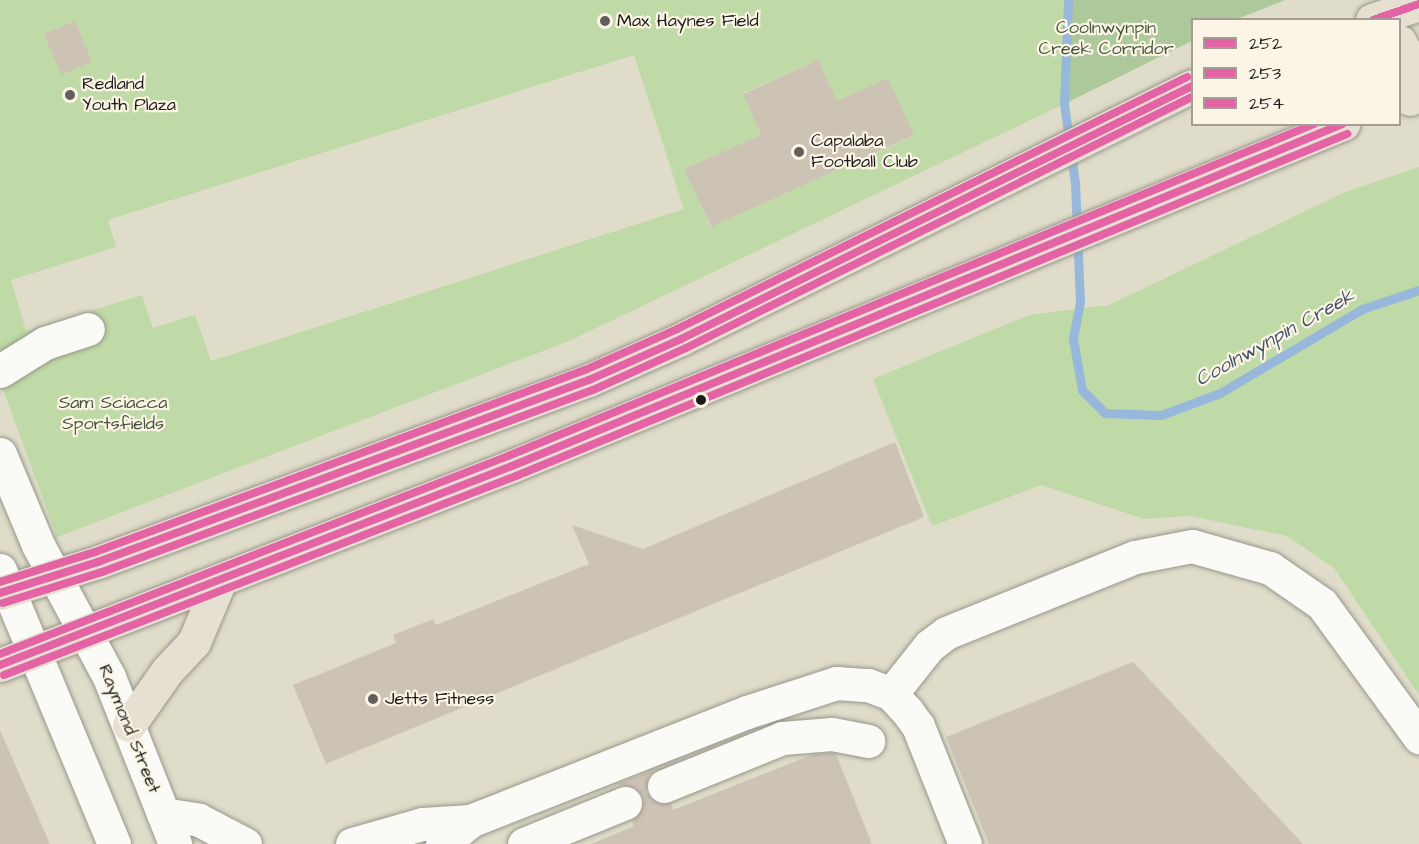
<!DOCTYPE html>
<style>
body{margin:0}
#map{position:relative;width:1419px;height:844px;overflow:hidden;background:#dfdcc9;font-family:"Architects Daughter",sans-serif}
div>[style]{position:absolute}
.green>*{inset:0;background:#bfdaa6}
.forest>*{inset:0;background:#adc99b}
.stream>*{height:9px;margin:-4.5px;padding:0 4.5px;transform-origin:4.5px;border-radius:4.5px;background:#98b8db}
.building>*{inset:0;background:#cdc3b5;transform-origin:0 0}
.roads{filter:drop-shadow(0 0 2px #98978c) drop-shadow(0 0 2px #98978c)}
.minor>*{height:33px;margin:-16.5px;padding:0 16.5px;transform-origin:16.5px;border-radius:16.5px;background:#fafaf7}
.major>*{height:33px;margin:-16.5px;padding:0 16.5px;transform-origin:16.5px;border-radius:16.5px;background:#e5e0d2}
.bus-1>*{height:8px;margin:-4px;padding:0 4px;transform-origin:4px;border-radius:4px;background:#e463a4}
.bus-2>*{height:8px;margin:-4px;padding:0 4px;transform-origin:4px;border-radius:4px;background:#e463a4}
.bus-3>*{height:8px;margin:-4px;padding:0 4px;transform-origin:4px;border-radius:4px;background:#e463a4}
.dots>*{width:16px;height:16px;translate:-50% -50%;box-sizing:border-box;border:3px solid #fcf5e5;border-radius:50%}
span{translate:-50% -50%;white-space:nowrap;text-align:center;line-height:1.15;-webkit-text-stroke:4.5px #fcf5e5;paint-order:stroke}
.poi-label{font-size:18px;color:#1c1c1c}
.left{translate:0 -50%;text-align:left}
.park-label{font-size:18px;color:#45553d}
.street-label{font-size:18px;color:#1c1c1c}
.water-label{font-size:20px;color:#41546c;font-style:italic}
.legend{position:absolute;left:1191px;top:18px;width:210px;height:108px;box-sizing:border-box;background:#fcf5e5;border:2px solid #a29e95;margin:0;padding:8px 10px;list-style:none;font-size:18px;color:#1c1c1c}
.legend li{display:flex;align-items:center;gap:12px;height:30px}
.legend b{width:30px;border:2px solid #a29e95}
</style>
<div id="map">
<div class="green">
<i style="clip-path:polygon(evenodd,0 0,1068px 0,1064px 104px,569px 341px,57px 537px,0 381px,0 0,634px 55px,684px 209px,211px 361px,195px 315px,153px 328px,142px 295px,26px 331px,11px 280px,116px 247px,108px 220px,634px 55px,0 0,818px 60px,837px 101px,913px 136px,710px 227px,685px 169px,761px 135px,743px 93px,818px 60px)"></i>
<i style="clip-path:polygon(1419px 167px,1419px 695px,1334px 568px,1287px 536px,1190px 516px,1145px 519px,1041px 485px,932px 526px,873px 379px,1029px 315px,1109px 305px,1343px 193px)"></i>
</div>
<div class="forest">
<i style="clip-path:polygon(1068px 0,1285px 0,1237px 19px,1192px 20px,1192px 41px,1064px 104px)"></i>
</div>
<div class="stream">
<i style="left:1068px;top:0;width:104px;rotate:92.2deg"></i>
<i style="left:1064px;top:104px;width:80px;rotate:82.1deg"></i>
<i style="left:1075px;top:183px;width:119px;rotate:87.6deg"></i>
<i style="left:1080px;top:302px;width:38px;rotate:101deg"></i>
<i style="left:1073px;top:339px;width:52px;rotate:80deg"></i>
<i style="left:1082px;top:390px;width:33px;rotate:45deg"></i>
<i style="left:1105px;top:413px;width:56px;rotate:2deg"></i>
<i style="left:1161px;top:415px;width:63px;rotate:-20.4deg"></i>
<i style="left:1220px;top:393px;width:165px;rotate:-30.6deg"></i>
<i style="left:1362px;top:309px;width:60px;rotate:-18.4deg"></i>
</div>
<div class="building">
<i style="left:75px;top:21px;width:44px;height:34px;rotate:67deg"></i>
<i style="clip-path:polygon(818px 60px,837px 101px,888px 78px,914px 135px,711px 227px,684px 169px,761px 135px,743px 94px)"></i>
<i style="clip-path:polygon(895px 442px,924px 517px,326px 764px,293px 685px,396px 643px,393px 635px,433px 619px,436px 625px,589px 564px,572px 525px,643px 549px)"></i>
<i style="clip-path:polygon(1133px 662px,1167px 698px,1303px 844px,989px 844px,946px 737px)"></i>
<i style="clip-path:polygon(0 730px,50px 844px,0 844px)"></i>
<i style="clip-path:polygon(831px 753px,836px 754px,872px 844px,591px 844px,634px 826px,632px 821px,643px 806px,643px 797px,636px 788px,617px 784px,657px 768px,649px 775px,646px 792px,653px 801px,671px 803px,673px 810px,814px 754px)"></i>
</div>
<div class="roads">
<div class="minor">
<i style="left:0;top:371px;width:53px;rotate:-31.9deg"></i>
<i style="left:45px;top:343px;width:45px;rotate:-18deg"></i>
<i style="left:0;top:454px;width:99px;rotate:67.3deg"></i>
<i style="left:38px;top:545px;width:150px;rotate:61.7deg"></i>
<i style="left:109px;top:677px;width:180px;rotate:68.4deg"></i>
<i style="left:0;top:570px;width:297px;rotate:67.4deg"></i>
<i style="left:891px;top:694px;width:61px;rotate:-51.6deg"></i>
<i style="left:929px;top:646px;width:21px;rotate:-37deg"></i>
<i style="left:946px;top:633px;width:204px;rotate:-21.9deg"></i>
<i style="left:1135px;top:557px;width:58px;rotate:-10.9deg"></i>
<i style="left:1192px;top:546px;width:81px;rotate:15.8deg"></i>
<i style="left:1270px;top:568px;width:63px;rotate:34.7deg"></i>
<i style="left:1322px;top:604px;width:165px;rotate:53.9deg"></i>
<i style="left:664px;top:786px;width:127px;rotate:-22.1deg"></i>
<i style="left:782px;top:738px;width:50px;rotate:-4.6deg"></i>
<i style="left:832px;top:734px;width:37px;rotate:11deg"></i>
<i style="left:163px;top:814px;width:36px;rotate:9deg"></i>
<i style="left:199px;top:820px;width:52px;rotate:27.6deg"></i>
<i style="left:352px;top:844px;width:73px;rotate:-15.9deg"></i>
<i style="left:422px;top:824px;width:48px;rotate:-3.6deg"></i>
<i style="left:442px;top:844px;width:36px;rotate:-39deg"></i>
<i style="left:470px;top:821px;width:298px;rotate:-21.5deg"></i>
<i style="left:747px;top:712px;width:94px;rotate:-18deg"></i>
<i style="left:836px;top:683px;width:32px;rotate:4deg"></i>
<i style="left:868px;top:685px;width:25px;rotate:21deg"></i>
<i style="left:891px;top:694px;width:23px;rotate:47deg"></i>
<i style="left:907px;top:711px;width:19px;rotate:54deg"></i>
<i style="left:918px;top:726px;width:127px;rotate:68.3deg"></i>
<i style="left:524px;top:844px;width:109px;rotate:-22.1deg"></i>
</div>
<div class="major">
<i style="left:1372px;top:20px;width:50px;rotate:-18.8deg"></i>
<i style="left:1400px;top:42px;width:27px;rotate:62deg"></i>
<i style="left:1413px;top:66px;width:33px;rotate:95deg"></i>
<i style="left:0;top:593px;width:103px;rotate:-17.6deg"></i>
<i style="left:98px;top:562px;width:524px;rotate:-20.34deg"></i>
<i style="left:589px;top:380px;width:101px;rotate:-24deg"></i>
<i style="left:681px;top:339px;width:570px;rotate:-26.34deg"></i>
<i style="left:0;top:665px;width:549px;rotate:-21.24deg"></i>
<i style="left:512px;top:466px;width:899px;rotate:-22.37deg"></i>
<i style="left:129px;top:725px;width:66px;rotate:-54.9deg"></i>
<i style="left:167px;top:671px;width:40px;rotate:-47deg"></i>
<i style="left:194px;top:642px;width:67px;rotate:-67.2deg"></i>
</div>
</div>
<div class="bus-1">
<i style="left:1373px;top:20px;width:49px;rotate:-19.2deg"></i>
<i style="left:0;top:593px;width:103px;rotate:-17.6deg"></i>
<i style="left:98px;top:562px;width:524px;rotate:-20.34deg"></i>
<i style="left:589px;top:380px;width:101px;rotate:-24deg"></i>
<i style="left:681px;top:339px;width:570px;rotate:-26.34deg"></i>
<i style="left:0;top:665px;width:549px;rotate:-21.24deg"></i>
<i style="left:512px;top:466px;width:898px;rotate:-22.39deg"></i>
</div>
<div class="bus-2">
<i style="left:3px;top:603px;width:104px;rotate:-17.4deg"></i>
<i style="left:102px;top:572px;width:524px;rotate:-20.34deg"></i>
<i style="left:593px;top:390px;width:102px;rotate:-24.3deg"></i>
<i style="left:686px;top:348px;width:565px;rotate:-26.38deg"></i>
<i style="left:4px;top:675px;width:549px;rotate:-21.24deg"></i>
<i style="left:516px;top:476px;width:899px;rotate:-22.37deg"></i>
</div>
<div class="bus-3">
<i style="left:0;top:582px;width:100px;rotate:-17.5deg"></i>
<i style="left:95px;top:552px;width:523px;rotate:-20.38deg"></i>
<i style="left:585px;top:370px;width:101px;rotate:-24deg"></i>
<i style="left:677px;top:329px;width:569px;rotate:-26.29deg"></i>
<i style="left:0;top:654px;width:545px;rotate:-21.29deg"></i>
<i style="left:508px;top:456px;width:872px;rotate:-22.39deg"></i>
</div>
<div class="dots">
<i style="left:605px;top:21px;background:#605f59"></i>
<i style="left:70px;top:95px;background:#605f59"></i>
<i style="left:799px;top:152px;background:#605f59"></i>
<i style="left:701px;top:400px;background:#1c1c1c"></i>
<i style="left:373px;top:699px;background:#605f59"></i>
</div>
<div class="poi-label">
<span class="left" style="left:617px;top:21px">Max Haynes Field</span>
<span class="left" style="left:82px;top:95px">Redland<br>Youth Plaza</span>
<span class="left" style="left:811px;top:152px">Capalaba<br>Football Club</span>
<span class="left" style="left:385px;top:699px">Jetts Fitness</span>
</div>
<div class="park-label">
<span style="left:1106px;top:39px">Coolnwynpin<br>Creek Corridor</span>
<span style="left:113px;top:414px">Sam Sciacca<br>Sportsfields</span>
</div>
<div class="street-label">
<span style="left:129px;top:729px;rotate:68deg">Raymond Street</span>
</div>
<div class="water-label">
<span style="left:1275px;top:338px;rotate:-29deg">Coolnwynpin Creek</span>
</div>
<ul class="legend">
<li><b style="height:8px;background:#e463a4"></b>252</li>
<li><b style="height:8px;background:#e463a4"></b>253</li>
<li><b style="height:8px;background:#e463a4"></b>254</li>
</ul>
</div>
